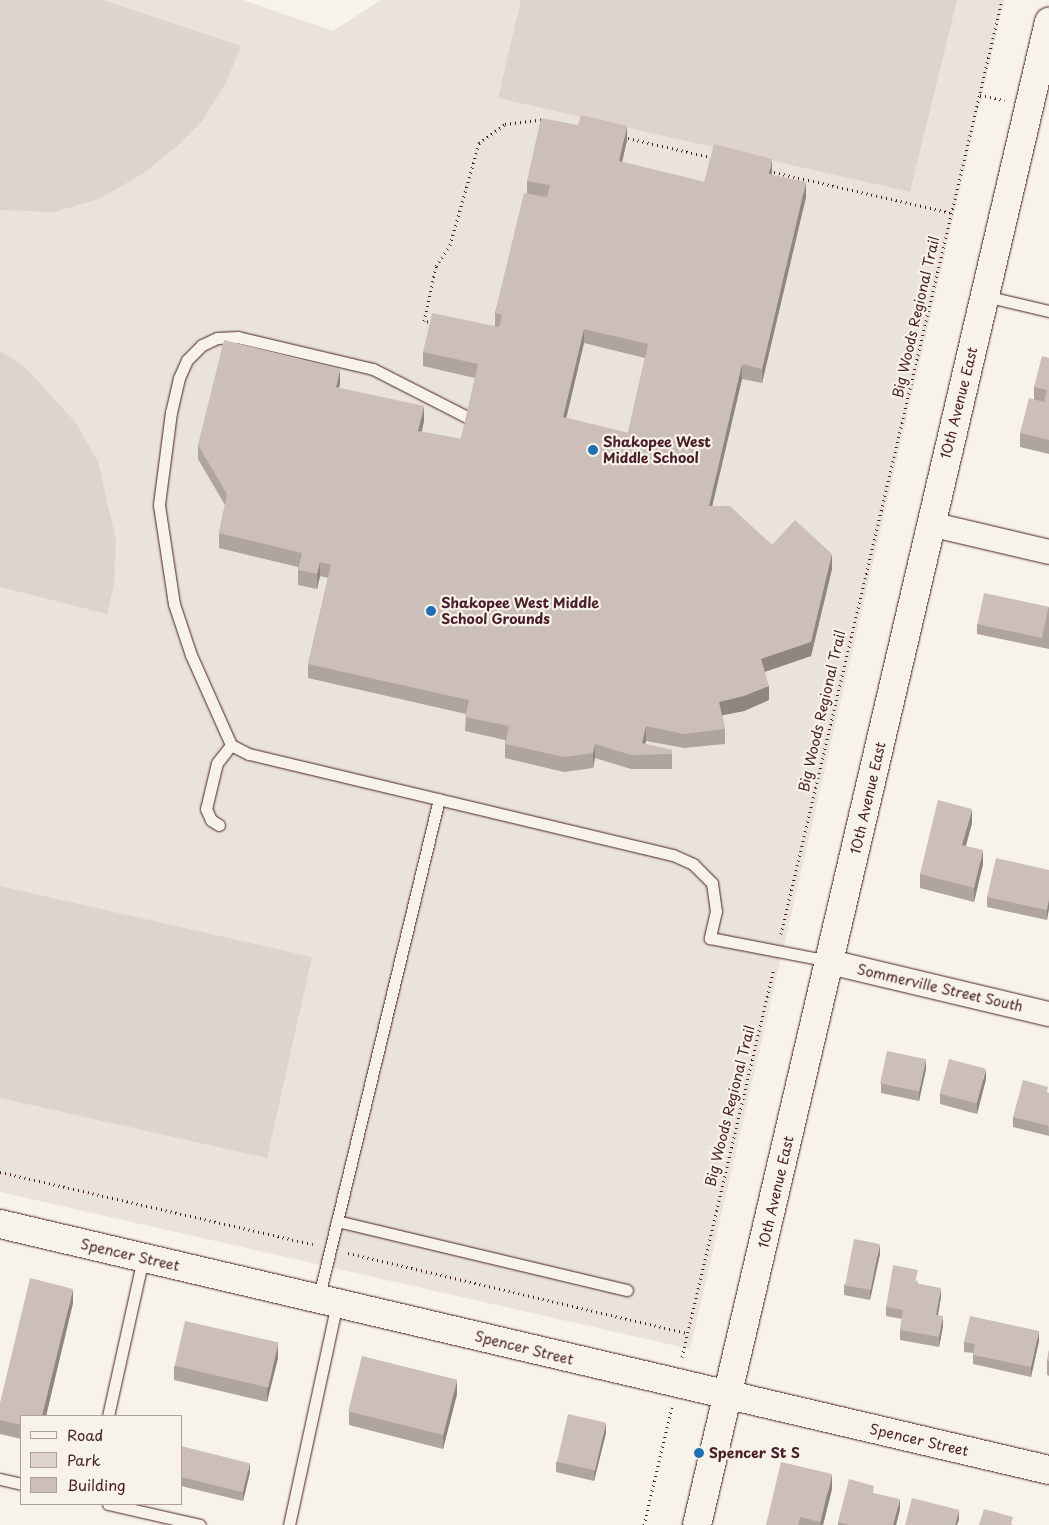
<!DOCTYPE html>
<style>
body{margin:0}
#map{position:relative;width:1049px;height:1525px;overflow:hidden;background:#f7f3e8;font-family:"Playpen Sans",sans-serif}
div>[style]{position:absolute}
.built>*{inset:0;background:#eae3da}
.green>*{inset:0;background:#ded4cc}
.path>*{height:3px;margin-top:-1.5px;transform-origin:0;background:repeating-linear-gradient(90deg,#4a1f2b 0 1px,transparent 0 5px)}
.roads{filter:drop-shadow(0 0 1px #4a1f2b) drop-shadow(0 0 1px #4a1f2b)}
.lane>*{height:11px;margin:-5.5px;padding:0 5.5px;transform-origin:5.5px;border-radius:5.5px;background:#f7f3e8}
.street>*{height:24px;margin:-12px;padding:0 12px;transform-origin:12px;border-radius:12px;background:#f7f3e8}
.secondary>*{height:28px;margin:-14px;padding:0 14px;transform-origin:14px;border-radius:14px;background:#f7f3e8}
.wall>*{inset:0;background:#afa49f}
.shaded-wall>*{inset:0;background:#8f8682}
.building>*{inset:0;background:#ccbfb9;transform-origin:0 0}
.dots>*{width:14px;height:14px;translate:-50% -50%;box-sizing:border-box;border:2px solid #f7f3e8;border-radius:50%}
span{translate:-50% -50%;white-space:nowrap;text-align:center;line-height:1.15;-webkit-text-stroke:4.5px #f7f3e8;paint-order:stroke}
.street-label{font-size:14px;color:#4a1f2b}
.poi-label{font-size:14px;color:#4a1f2b;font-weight:700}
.left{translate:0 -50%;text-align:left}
.legend{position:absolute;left:20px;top:1415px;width:162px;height:90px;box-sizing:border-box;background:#f7f3e8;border:1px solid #b29e9c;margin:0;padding:6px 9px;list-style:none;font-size:15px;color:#4a1f2b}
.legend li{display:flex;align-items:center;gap:10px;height:25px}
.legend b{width:25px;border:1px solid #b29e9c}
</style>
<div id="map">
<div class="built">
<i style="clip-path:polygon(0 0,243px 0,333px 31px,381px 0,1004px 0,690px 1349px,0 1192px)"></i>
</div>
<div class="green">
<i style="clip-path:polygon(0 0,103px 0,241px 46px,226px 83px,202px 121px,174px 149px,142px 174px,99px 199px,54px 212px,0 210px)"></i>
<i style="clip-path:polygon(521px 0,957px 0,910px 192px,498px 98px)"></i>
<i style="clip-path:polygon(0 351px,24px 366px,76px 423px,98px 462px,116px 540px,114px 584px,107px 614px,0 587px)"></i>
<i style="clip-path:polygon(0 886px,312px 957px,267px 1158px,0 1098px)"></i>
</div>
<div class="path">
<i style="left:980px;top:95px;width:25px;rotate:12deg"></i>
<i style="left:623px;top:137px;width:94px;rotate:12.9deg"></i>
<i style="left:769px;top:171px;width:188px;rotate:12.9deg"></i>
<i style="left:433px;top:322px;width:9px;rotate:-174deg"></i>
<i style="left:424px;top:321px;width:56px;rotate:-77.7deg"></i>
<i style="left:436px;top:266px;width:25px;rotate:-56deg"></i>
<i style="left:450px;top:245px;width:106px;rotate:-74.1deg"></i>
<i style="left:479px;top:143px;width:32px;rotate:-36deg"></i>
<i style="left:505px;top:124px;width:39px;rotate:-7deg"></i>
<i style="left:781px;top:934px;width:960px;rotate:-76.69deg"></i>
<i style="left:0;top:1172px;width:321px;rotate:13deg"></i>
<i style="left:348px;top:1253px;width:347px;rotate:13.3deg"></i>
<i style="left:682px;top:1357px;width:399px;rotate:-76.7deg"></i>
<i style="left:644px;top:1525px;width:121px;rotate:-76.7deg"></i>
</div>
<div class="roads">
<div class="lane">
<i style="left:985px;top:296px;width:66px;rotate:13.2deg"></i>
<i style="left:469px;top:418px;width:108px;rotate:-153deg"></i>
<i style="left:373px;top:369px;width:139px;rotate:-166.7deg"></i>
<i style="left:238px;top:337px;width:21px;rotate:177deg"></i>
<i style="left:217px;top:338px;width:17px;rotate:155deg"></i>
<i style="left:202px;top:345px;width:21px;rotate:135deg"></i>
<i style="left:187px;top:360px;width:20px;rotate:114deg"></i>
<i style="left:179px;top:378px;width:35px;rotate:103deg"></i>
<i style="left:171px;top:412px;width:94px;rotate:97.4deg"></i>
<i style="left:159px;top:505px;width:100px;rotate:81.4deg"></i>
<i style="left:174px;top:604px;width:54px;rotate:71.6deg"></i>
<i style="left:191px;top:655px;width:98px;rotate:66deg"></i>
<i style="left:231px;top:745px;width:20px;rotate:27deg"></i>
<i style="left:249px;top:754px;width:436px;rotate:13.4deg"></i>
<i style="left:673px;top:855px;width:22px;rotate:24deg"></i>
<i style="left:693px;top:864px;width:27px;rotate:45deg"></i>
<i style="left:712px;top:883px;width:28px;rotate:82deg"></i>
<i style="left:716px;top:911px;width:28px;rotate:103deg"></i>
<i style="left:710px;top:938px;width:121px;rotate:10.9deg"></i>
<i style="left:219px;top:825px;width:9px;rotate:-148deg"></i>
<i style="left:211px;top:820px;width:12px;rotate:-114deg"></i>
<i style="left:206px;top:809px;width:47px;rotate:-76.6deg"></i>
<i style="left:217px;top:763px;width:23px;rotate:-52deg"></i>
<i style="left:337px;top:1221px;width:298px;rotate:13.4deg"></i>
<i style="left:318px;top:1300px;width:515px;rotate:-76.42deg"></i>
<i style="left:108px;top:1416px;width:162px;rotate:-77.5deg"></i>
<i style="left:0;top:1479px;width:22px;rotate:13deg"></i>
<i style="left:108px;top:1504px;width:94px;rotate:12.9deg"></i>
<i style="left:289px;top:1525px;width:227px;rotate:-77.8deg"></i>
</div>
<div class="street">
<i style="left:930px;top:524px;width:122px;rotate:13.2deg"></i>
<i style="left:830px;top:962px;width:225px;rotate:13.4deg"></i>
</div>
<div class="secondary">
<i style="left:0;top:1224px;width:1077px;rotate:13.2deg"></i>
<i style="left:697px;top:1525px;width:1544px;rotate:-76.82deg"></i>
</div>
</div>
<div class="wall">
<i style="clip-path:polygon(evenodd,627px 140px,622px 162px,704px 182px,772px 173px,772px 175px,806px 197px,762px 383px,742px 379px,712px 506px,772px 545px,832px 569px,811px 656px,765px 672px,769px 700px,744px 711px,722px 715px,725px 729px,725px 744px,684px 748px,646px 741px,645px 744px,672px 750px,672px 769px,631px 769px,595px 758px,593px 768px,564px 772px,505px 758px,505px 740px,465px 731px,466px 714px,308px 678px,308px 664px,328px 578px,320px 576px,317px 589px,298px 585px,298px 567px,219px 548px,219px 533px,225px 505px,198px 459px,198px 445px,340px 383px,339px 388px,424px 421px,422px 432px,461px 439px,475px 378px,423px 366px,423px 352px,495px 326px,495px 313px,527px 193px,527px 181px,627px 140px,584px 343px,645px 358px,628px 433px,566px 418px,584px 343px)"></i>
<i style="clip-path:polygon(1049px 358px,1049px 454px,1020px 447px,1020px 433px,1034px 399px,1034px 387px)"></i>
<i style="clip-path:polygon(1049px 607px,1049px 649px,977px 634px,977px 624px)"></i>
<i style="clip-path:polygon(972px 823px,966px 846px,983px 864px,974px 902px,920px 888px,920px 874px)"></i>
<i style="clip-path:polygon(1049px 870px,1049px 908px,1047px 920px,987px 907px,987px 897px)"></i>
<i style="clip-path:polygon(926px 1069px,919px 1101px,881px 1093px,881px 1083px)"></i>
<i style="clip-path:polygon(986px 1079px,977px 1114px,940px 1104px,940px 1094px)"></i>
<i style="clip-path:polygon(1048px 1093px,1049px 1136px,1013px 1127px,1013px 1117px)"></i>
<i style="clip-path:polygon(880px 1254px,870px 1300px,844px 1295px,844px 1285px)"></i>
<i style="clip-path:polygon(918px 1280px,917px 1283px,941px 1297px,938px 1315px,943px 1326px,939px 1347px,900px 1340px,900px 1330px,902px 1319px,886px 1316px,886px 1307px)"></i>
<i style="clip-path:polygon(73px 1303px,46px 1416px,21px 1416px,21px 1439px,0 1434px,0 1403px)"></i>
<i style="clip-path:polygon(1039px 1341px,1031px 1377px,973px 1364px,973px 1353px,964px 1352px,964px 1342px)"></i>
<i style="clip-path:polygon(1049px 1350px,1049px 1376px,1047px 1375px,1047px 1361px)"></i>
<i style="clip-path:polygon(278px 1358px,267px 1402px,174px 1380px,174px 1366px)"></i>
<i style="clip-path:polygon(457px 1394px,443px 1449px,349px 1425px,349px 1411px)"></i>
<i style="clip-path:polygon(606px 1433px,594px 1481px,556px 1472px,556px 1462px)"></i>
<i style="clip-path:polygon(181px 1446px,250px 1472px,243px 1501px,181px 1486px)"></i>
<i style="clip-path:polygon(832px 1489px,823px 1525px,766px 1525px)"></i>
<i style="clip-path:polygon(874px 1493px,900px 1509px,896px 1525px,838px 1525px,838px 1522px)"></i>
</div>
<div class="shaded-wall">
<i style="clip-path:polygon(627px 126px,627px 140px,619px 176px,619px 161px)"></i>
<i style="clip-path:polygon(772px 159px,772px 173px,769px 188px,769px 174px)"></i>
<i style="clip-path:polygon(806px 182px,806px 197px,762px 383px,762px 369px)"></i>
<i style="clip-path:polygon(584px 329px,584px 343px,563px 432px,563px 417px)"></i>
<i style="clip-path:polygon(742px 364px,742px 379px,709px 520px,709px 506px)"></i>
<i style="clip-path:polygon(340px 369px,340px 383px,336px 401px,336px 387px)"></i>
<i style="clip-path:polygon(424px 406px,424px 421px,418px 445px,418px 431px)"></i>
<i style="clip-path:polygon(832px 554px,832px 569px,811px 656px,761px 673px,761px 659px)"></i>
<i style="clip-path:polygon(320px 562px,320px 576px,317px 589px,317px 574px)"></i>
<i style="clip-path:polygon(769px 686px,769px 700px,744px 711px,719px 716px,719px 702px)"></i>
<i style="clip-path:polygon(646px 726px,646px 741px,643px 755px,642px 743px)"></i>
<i style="clip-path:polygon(595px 744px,595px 758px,593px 768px,593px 753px)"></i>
<i style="clip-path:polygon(972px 809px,972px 823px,962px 859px,962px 845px)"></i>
<i style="clip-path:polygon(983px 850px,983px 864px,974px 902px,974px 888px)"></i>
<i style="clip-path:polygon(1049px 899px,1049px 908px,1047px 920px,1047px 910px)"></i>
<i style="clip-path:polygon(926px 1059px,926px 1069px,919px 1101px,919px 1091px)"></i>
<i style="clip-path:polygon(986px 1069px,986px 1079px,977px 1114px,977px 1104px)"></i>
<i style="clip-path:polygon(880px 1244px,880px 1254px,870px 1300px,870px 1291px)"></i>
<i style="clip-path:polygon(941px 1288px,941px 1297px,936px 1325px,936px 1315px)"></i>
<i style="clip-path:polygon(73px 1289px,73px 1303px,46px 1416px,42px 1416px)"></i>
<i style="clip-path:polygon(943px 1316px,943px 1326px,939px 1347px,939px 1337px)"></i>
<i style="clip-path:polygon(1039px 1331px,1039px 1341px,1031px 1377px,1031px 1367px)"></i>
<i style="clip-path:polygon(278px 1343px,278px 1358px,267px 1402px,267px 1388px)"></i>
<i style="clip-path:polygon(457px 1380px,457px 1394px,443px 1449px,443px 1434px)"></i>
<i style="clip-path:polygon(606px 1423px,606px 1433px,594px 1481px,594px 1471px)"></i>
<i style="clip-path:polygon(250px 1463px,250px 1472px,243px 1501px,243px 1491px)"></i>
<i style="clip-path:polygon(832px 1474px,832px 1489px,823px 1525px,820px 1525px)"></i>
<i style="clip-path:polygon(900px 1499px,900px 1509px,896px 1525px,893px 1525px)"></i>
<i style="clip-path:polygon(959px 1510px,959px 1520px,957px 1525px,955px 1525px)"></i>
</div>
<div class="building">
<i style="clip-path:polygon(evenodd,581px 115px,627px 126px,619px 161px,704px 182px,714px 144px,772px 159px,769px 174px,806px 182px,762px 369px,742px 364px,709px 506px,730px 506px,772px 545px,795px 520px,832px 554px,811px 642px,761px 659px,769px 686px,744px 696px,719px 702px,725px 729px,684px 734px,646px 726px,642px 743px,672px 750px,672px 754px,631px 755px,595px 744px,593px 753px,564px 757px,505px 744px,509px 726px,465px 717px,469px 700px,308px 664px,331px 565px,320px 562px,317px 574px,298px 570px,302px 553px,219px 533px,227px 494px,198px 445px,224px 340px,340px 369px,336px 387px,424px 406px,418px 431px,461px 439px,478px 364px,423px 352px,432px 313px,499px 327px,502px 315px,495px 313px,524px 193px,547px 197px,550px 185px,527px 181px,541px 118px,578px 125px,581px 115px,584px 329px,648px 344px,628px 433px,563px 417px,584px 329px)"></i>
<i style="clip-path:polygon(1042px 356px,1049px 358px,1049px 440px,1020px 433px,1029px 398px,1044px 402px,1047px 390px,1034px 387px)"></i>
<i style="left:984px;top:593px;width:66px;height:32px;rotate:12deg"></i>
<i style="clip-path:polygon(938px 800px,972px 809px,962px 845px,983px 850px,974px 888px,920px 874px)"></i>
<i style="clip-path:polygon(996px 858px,1049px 870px,1049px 899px,1047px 910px,987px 897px)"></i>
<i style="left:887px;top:1051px;width:40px;height:33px;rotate:12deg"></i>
<i style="left:949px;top:1059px;width:38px;height:36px;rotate:15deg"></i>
<i style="clip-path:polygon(1023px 1080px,1048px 1087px,1047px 1092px,1049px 1093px,1049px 1126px,1013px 1117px)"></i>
<i style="left:854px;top:1239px;width:26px;height:47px;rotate:11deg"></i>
<i style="clip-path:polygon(893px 1265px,918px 1270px,915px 1283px,941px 1288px,936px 1315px,943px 1316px,939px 1337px,900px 1330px,903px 1310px,886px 1307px)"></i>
<i style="clip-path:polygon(30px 1278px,73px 1289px,42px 1416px,21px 1416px,21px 1425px,0 1420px,0 1403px)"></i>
<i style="clip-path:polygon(970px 1316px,1039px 1331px,1031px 1367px,973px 1355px,975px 1344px,964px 1342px)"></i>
<i style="left:185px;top:1321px;width:96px;height:46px;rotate:13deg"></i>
<i style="clip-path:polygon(1049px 1350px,1049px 1361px,1047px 1361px)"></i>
<i style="left:362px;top:1356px;width:98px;height:57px;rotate:14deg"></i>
<i style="left:568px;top:1414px;width:39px;height:49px;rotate:13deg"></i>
<i style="left:181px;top:1446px;width:71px;height:30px;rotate:14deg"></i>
<i style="clip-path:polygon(781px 1462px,832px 1474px,820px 1522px,800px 1517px,798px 1525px,766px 1525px)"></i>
<i style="clip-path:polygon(849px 1479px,874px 1486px,873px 1493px,900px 1499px,893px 1525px,849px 1525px,838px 1522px)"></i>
<i style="clip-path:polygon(912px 1498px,959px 1510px,955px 1525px,905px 1525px)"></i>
<i style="clip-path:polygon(984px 1509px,1013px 1517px,1011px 1524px,1014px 1525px,979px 1525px)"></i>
</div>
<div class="dots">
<i style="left:593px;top:450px;background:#1f6fb2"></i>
<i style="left:431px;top:611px;background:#1f6fb2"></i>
<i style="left:699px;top:1453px;background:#1f6fb2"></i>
</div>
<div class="street-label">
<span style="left:916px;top:317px;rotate:-77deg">Big Woods Regional Trail</span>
<span style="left:959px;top:403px;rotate:-76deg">10th Avenue East</span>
<span style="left:822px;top:711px;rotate:-77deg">Big Woods Regional Trail</span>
<span style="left:868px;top:798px;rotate:-77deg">10th Avenue East</span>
<span style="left:940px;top:988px;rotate:13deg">Sommerville Street South</span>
<span style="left:730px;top:1106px;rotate:-76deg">Big Woods Regional Trail</span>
<span style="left:776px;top:1192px;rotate:-77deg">10th Avenue East</span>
<span style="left:130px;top:1255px;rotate:13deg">Spencer Street</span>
<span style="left:524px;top:1348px;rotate:14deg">Spencer Street</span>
<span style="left:919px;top:1440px;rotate:13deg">Spencer Street</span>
</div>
<div class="poi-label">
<span class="left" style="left:603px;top:450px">Shakopee West<br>Middle School</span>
<span class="left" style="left:441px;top:611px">Shakopee West Middle<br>School Grounds</span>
<span class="left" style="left:709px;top:1453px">Spencer St S</span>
</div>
<ul class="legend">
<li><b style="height:6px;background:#f7f3e8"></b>Road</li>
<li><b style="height:14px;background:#ded4cc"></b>Park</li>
<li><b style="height:14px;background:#ccbfb9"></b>Building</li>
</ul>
</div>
